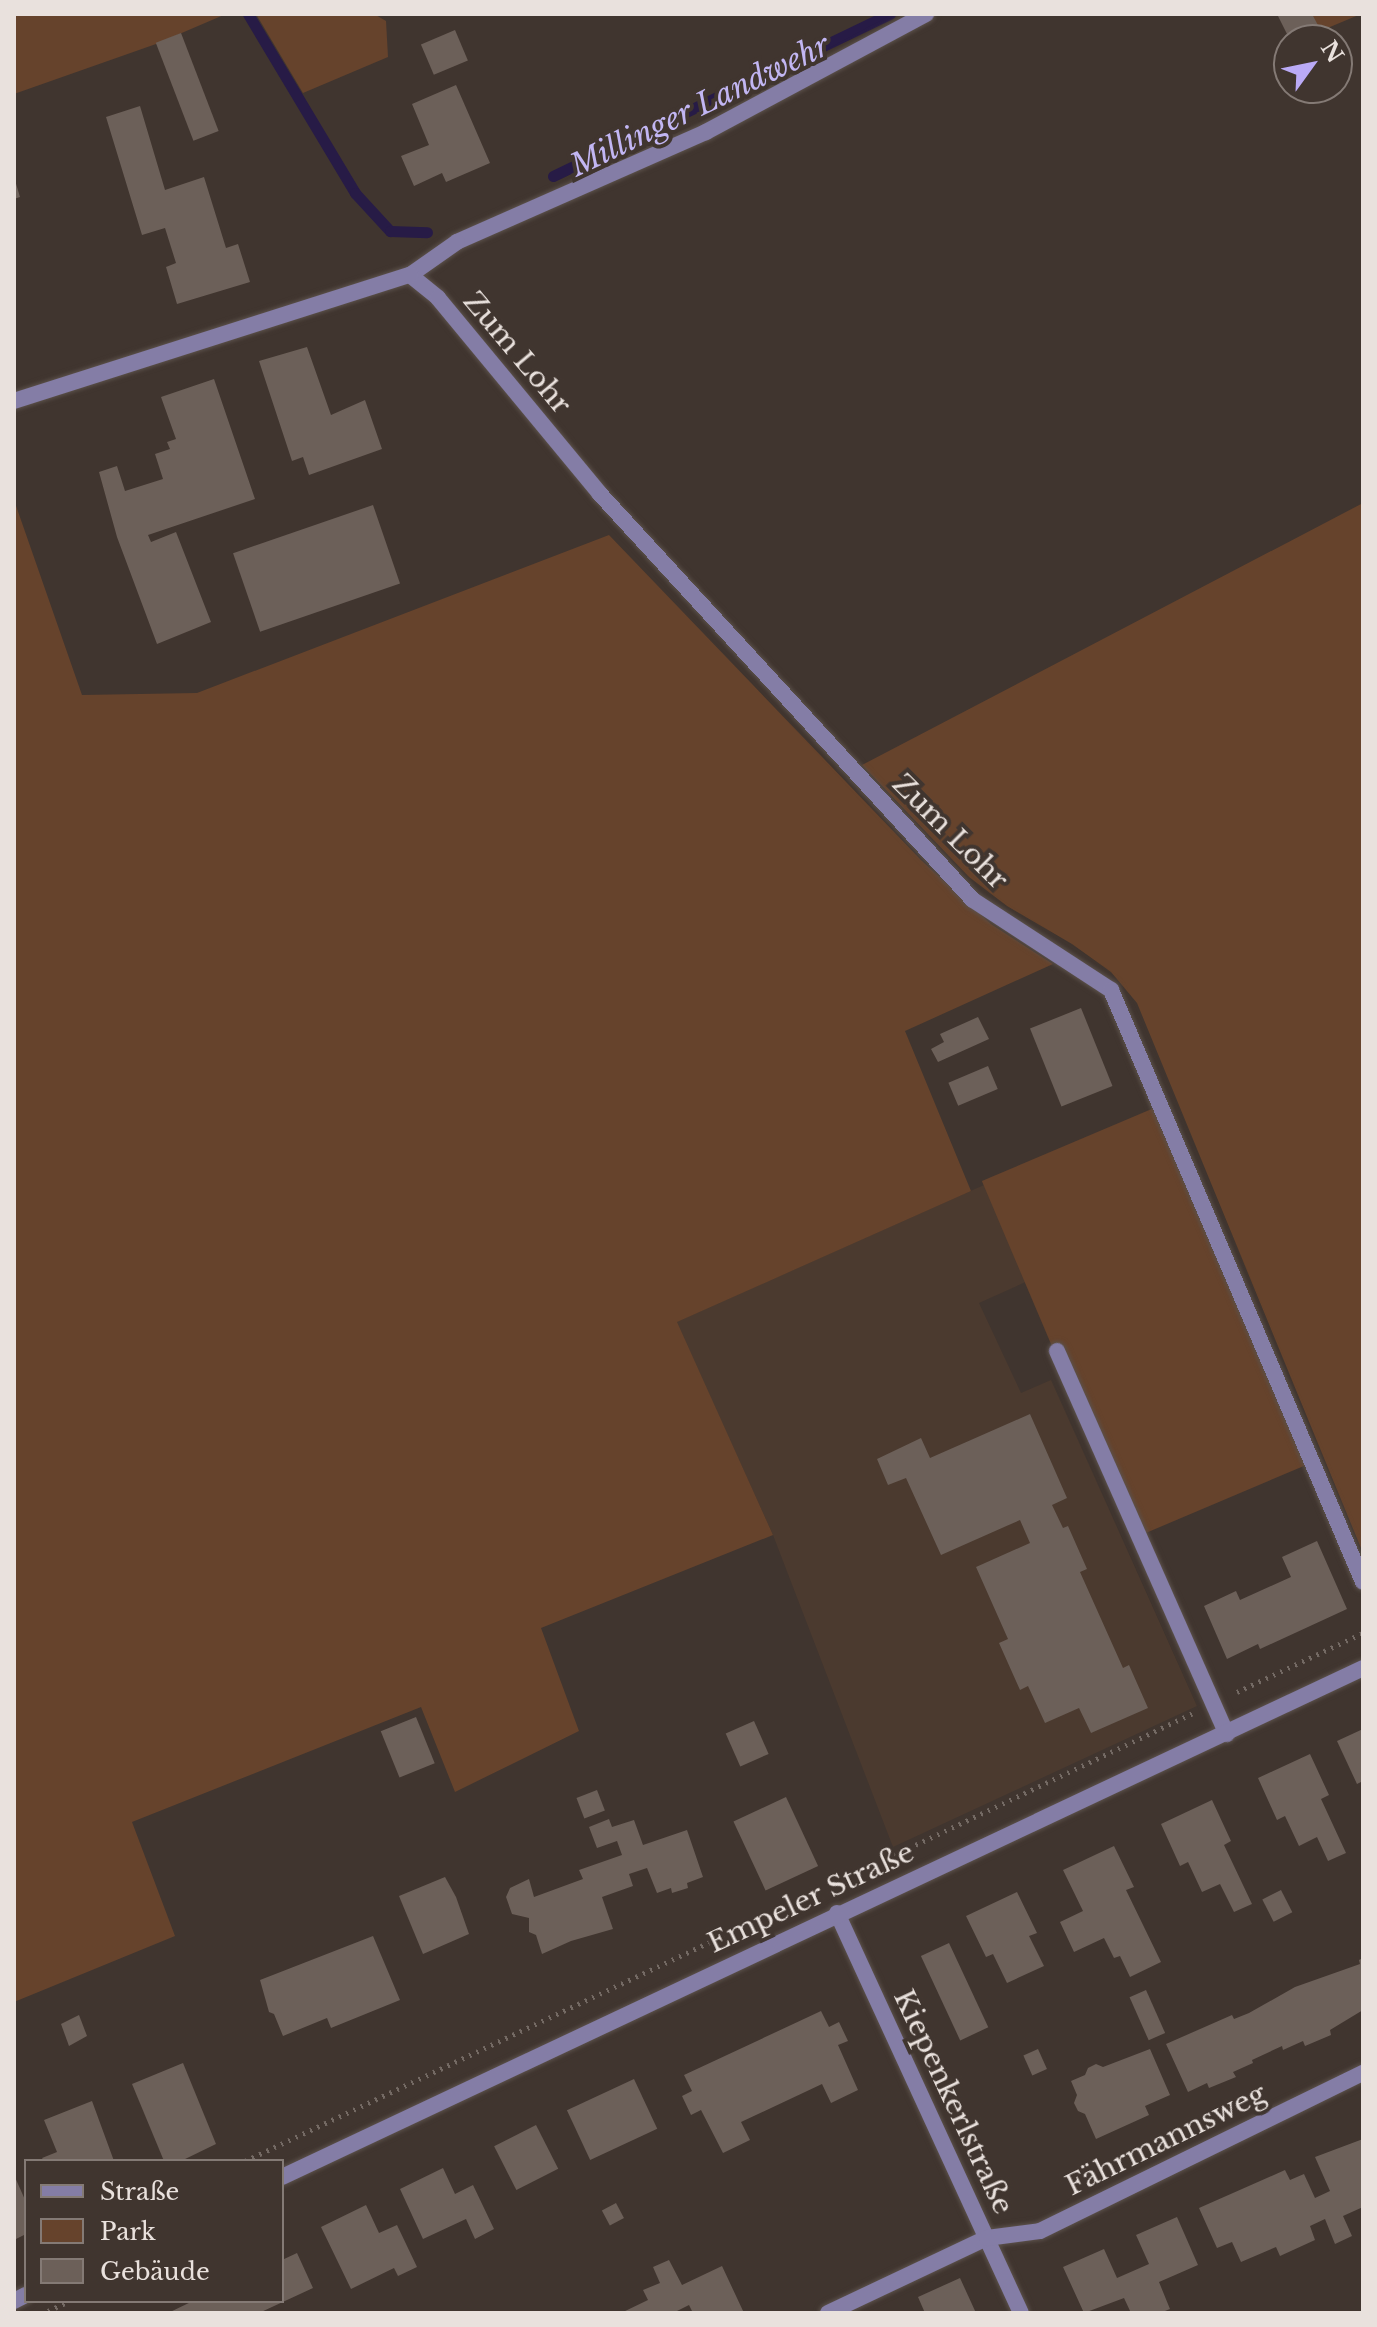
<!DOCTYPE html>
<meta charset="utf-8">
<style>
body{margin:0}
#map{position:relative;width:1377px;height:2327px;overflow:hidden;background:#40352f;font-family:"Libre Baskerville",serif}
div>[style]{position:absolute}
.built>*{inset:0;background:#4b3a2f}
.green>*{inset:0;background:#66432c;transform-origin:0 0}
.stream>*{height:11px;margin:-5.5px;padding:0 5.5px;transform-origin:5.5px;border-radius:5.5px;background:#271b46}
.building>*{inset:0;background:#6c6059;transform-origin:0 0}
.path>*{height:5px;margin-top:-2.5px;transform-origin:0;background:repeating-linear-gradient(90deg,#746a64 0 2px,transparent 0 8px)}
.roads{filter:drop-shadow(0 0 2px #5b514b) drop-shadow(0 0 2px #5b514b)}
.service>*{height:16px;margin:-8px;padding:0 8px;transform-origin:8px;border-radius:8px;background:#847da6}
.minor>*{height:16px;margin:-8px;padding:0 8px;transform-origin:8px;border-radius:8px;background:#847da6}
span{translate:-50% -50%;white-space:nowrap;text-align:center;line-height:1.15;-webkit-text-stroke:8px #40352f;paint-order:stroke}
.street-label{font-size:28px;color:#e9e1dd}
.water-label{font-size:30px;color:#c2b6f3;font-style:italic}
.frame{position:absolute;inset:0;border:16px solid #e9e1dd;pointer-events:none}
.legend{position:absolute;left:24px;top:2159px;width:260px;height:144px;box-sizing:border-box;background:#40352f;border:2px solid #847a75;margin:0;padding:10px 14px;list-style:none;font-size:24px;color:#e9e1dd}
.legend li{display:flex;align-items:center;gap:16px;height:40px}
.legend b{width:40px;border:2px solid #847a75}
.north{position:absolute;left:1273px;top:24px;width:80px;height:80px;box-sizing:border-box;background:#40352f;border:2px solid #847a75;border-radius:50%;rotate:57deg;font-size:22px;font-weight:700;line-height:32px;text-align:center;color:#e9e1dd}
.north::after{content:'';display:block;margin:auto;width:28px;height:36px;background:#baaaf6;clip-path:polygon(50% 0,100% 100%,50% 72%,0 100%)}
</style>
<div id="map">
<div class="built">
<i style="clip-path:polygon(984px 1185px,1030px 1280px,979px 1303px,1021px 1393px,1051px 1380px,1197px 1706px,893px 1847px,773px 1535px,676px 1322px)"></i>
</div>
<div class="green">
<i style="clip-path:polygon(14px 14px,226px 14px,156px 44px,14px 94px)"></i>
<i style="clip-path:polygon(256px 14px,374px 14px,386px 21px,388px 57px,303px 93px)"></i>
<i style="clip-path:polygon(1285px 14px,1361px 14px,1299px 40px)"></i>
<i style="clip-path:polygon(14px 500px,82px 695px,197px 693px,609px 535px,921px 860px,991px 924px,1053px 964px,905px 1031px,971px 1191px,677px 1322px,773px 1535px,541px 1628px,579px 1731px,455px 1792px,421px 1707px,132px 1822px,175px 1936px,14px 2002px)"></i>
<i style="clip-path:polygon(1363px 503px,1363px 1553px,1137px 1003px,1111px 972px,1072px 944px,1007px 906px,969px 877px,862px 765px)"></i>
<i style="left:1154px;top:1108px;width:388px;height:187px;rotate:67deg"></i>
</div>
<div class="stream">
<i style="left:248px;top:14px;width:209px;rotate:59.1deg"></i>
<i style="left:355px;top:193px;width:52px;rotate:47.4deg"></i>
<i style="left:390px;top:231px;width:37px;rotate:2deg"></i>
<i style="left:553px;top:176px;width:374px;rotate:-25.7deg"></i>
</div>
<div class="building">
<i style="clip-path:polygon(1277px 14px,1312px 14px,1320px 29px,1299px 40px,1290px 40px)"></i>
<i style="left:455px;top:30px;width:33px;height:37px;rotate:67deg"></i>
<i style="left:181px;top:33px;width:105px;height:27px;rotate:69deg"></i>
<i style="clip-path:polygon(456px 85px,490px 163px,446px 182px,442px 173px,414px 186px,401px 156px,429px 145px,412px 104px)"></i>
<i style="clip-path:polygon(140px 106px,165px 190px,204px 177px,226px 248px,238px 244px,250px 282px,177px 304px,166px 267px,176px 263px,165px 228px,142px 235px,106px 117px)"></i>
<i style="clip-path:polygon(14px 177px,20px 197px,14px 199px)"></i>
<i style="clip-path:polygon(307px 347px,331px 415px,365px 400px,382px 449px,309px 475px,303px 457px,292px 461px,259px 361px)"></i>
<i style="clip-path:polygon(214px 379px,255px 499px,148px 535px,151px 542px,176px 532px,211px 622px,157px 644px,117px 537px,99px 472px,117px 466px,125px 491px,163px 479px,155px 454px,170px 449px,167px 442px,176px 439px,161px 397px)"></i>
<i style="left:373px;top:505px;width:83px;height:148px;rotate:71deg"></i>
<i style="left:1081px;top:1008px;width:84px;height:55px;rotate:68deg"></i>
<i style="clip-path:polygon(978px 1017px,989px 1039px,938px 1062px,931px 1049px,944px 1042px,940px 1034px)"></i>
<i style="left:988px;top:1066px;width:25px;height:43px;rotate:67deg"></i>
<i style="clip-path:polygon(1030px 1414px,1067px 1498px,1052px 1505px,1063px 1528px,1068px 1526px,1087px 1569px,1080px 1572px,1123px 1668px,1129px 1665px,1148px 1708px,1091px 1733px,1079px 1708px,1045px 1723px,1028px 1686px,1020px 1690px,999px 1643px,1008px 1639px,976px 1567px,1030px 1543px,1020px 1520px,941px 1555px,906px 1478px,888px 1485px,877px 1459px,921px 1438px,930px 1458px)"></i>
<i style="clip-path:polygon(1317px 1541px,1347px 1609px,1260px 1649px,1258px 1644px,1227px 1659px,1204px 1606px,1236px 1591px,1240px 1600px,1291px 1577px,1282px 1557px)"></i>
<i style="left:416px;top:1717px;width:50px;height:38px;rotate:68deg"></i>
<i style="left:754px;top:1721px;width:36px;height:31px;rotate:66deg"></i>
<i style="clip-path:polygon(1363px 1729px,1363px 1781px,1357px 1784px,1337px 1741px)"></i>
<i style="clip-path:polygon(1310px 1754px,1329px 1795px,1321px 1799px,1346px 1853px,1328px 1861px,1317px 1837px,1299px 1846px,1285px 1816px,1277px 1820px,1258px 1778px)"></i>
<i style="left:597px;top:1790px;width:22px;height:22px;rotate:69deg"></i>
<i style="left:786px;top:1797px;width:76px;height:58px;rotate:65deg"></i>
<i style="clip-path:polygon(1212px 1800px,1231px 1841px,1224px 1845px,1252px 1904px,1234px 1912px,1220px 1884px,1202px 1892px,1188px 1862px,1180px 1866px,1161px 1824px)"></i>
<i style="clip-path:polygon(609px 1819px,612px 1827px,634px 1820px,643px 1845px,687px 1830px,703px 1877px,687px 1883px,688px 1888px,672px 1893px,671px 1888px,657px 1893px,647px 1868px,629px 1874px,633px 1886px,602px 1897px,613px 1929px,571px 1941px,542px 1954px,536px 1935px,529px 1932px,529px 1918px,512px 1914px,506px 1897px,510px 1888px,529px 1879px,534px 1897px,583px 1879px,579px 1870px,622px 1855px,617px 1841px,597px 1848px,589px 1827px)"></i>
<i style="clip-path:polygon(1114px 1846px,1134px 1887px,1126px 1890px,1161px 1962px,1130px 1977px,1120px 1956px,1114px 1958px,1104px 1938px,1074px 1952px,1060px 1922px,1083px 1911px,1063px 1870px)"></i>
<i style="clip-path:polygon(445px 1877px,456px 1897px,469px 1934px,423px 1954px,399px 1896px)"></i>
<i style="left:1281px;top:1890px;width:25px;height:21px;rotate:63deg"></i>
<i style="clip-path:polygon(1017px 1892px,1037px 1933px,1029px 1936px,1044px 1966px,1007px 1983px,993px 1954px,986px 1957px,966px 1916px)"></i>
<i style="clip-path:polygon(373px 1936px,400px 2000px,331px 2028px,327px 2018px,283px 2036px,274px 2014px,269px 2012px,260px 1980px)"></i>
<i style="left:949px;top:1943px;width:93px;height:31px;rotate:65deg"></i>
<i style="clip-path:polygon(1363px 1958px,1363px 2010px,1330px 2030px,1331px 2035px,1305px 2046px,1303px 2041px,1283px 2050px,1282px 2046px,1252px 2060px,1253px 2063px,1233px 2072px,1236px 2077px,1209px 2088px,1207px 2083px,1188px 2092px,1166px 2044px,1232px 2015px,1234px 2019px,1249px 2013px,1295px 1987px,1360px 1964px,1359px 1960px)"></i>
<i style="left:1146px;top:1990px;width:47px;height:18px;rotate:66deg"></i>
<i style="clip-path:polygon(821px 2011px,829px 2027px,839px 2022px,848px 2041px,838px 2045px,858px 2090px,831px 2103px,822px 2084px,741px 2122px,750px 2140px,723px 2153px,701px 2110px,691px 2115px,682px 2096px,692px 2091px,684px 2075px)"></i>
<i style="clip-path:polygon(79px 2015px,87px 2036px,69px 2046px,61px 2024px)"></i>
<i style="left:1038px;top:2049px;width:22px;height:16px;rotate:66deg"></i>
<i style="clip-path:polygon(1150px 2049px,1170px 2095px,1145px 2106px,1149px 2115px,1096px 2139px,1085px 2114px,1078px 2111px,1074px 2103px,1077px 2095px,1071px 2081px,1085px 2075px,1088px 2068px,1096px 2064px,1103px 2067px)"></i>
<i style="clip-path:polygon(183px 2063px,216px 2144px,181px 2161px,164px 2161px,132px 2084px)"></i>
<i style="left:634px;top:2079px;width:55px;height:74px;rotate:65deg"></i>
<i style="clip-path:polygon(92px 2101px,114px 2161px,44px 2161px,42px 2158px,57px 2152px,44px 2120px)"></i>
<i style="left:536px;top:2125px;width:49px;height:47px;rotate:63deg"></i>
<i style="clip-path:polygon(1363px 2139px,1363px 2207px,1343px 2216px,1352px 2236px,1335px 2244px,1325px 2219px,1310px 2226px,1315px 2240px,1280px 2256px,1276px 2247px,1241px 2262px,1232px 2242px,1217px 2248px,1199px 2208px,1285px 2170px,1290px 2180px,1304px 2174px,1315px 2198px,1330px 2191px,1315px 2157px)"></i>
<i style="clip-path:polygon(443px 2168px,455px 2194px,473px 2185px,494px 2229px,475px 2239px,466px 2219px,423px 2239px,400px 2189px)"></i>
<i style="clip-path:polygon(14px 2175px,26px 2202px,26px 2234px,14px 2240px)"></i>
<i style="left:616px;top:2203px;width:17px;height:16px;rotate:62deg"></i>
<i style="clip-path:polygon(366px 2205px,379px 2233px,397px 2225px,417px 2267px,398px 2276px,394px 2268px,351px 2289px,321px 2227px)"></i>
<i style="clip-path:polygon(1177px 2217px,1198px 2265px,1159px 2282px,1170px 2309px,1160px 2313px,1131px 2313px,1124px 2298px,1084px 2313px,1063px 2267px,1104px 2249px,1117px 2278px,1149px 2264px,1136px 2235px)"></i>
<i style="clip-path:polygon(297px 2253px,313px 2288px,259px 2313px,168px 2313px,193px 2301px,282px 2301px,282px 2260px)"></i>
<i style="clip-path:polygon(669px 2260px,682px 2285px,722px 2266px,744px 2313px,693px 2313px,689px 2305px,673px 2313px,621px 2313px,648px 2300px,643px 2290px,660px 2283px,653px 2267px)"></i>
<i style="clip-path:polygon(960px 2278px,976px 2313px,925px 2313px,918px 2297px)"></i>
</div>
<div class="path">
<i style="left:1237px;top:1692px;width:139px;rotate:-25.1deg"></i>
<i style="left:829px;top:1886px;width:402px;rotate:-25.4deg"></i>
<i style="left:245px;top:2161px;width:636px;rotate:-25.23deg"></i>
<i style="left:48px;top:2311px;width:23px;rotate:-25deg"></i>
</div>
<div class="roads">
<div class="service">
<i style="left:1057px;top:1351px;width:419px;rotate:66.1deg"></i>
</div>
<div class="minor">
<i style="left:926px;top:14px;width:250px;rotate:151.8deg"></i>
<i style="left:706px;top:132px;width:272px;rotate:156.2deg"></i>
<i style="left:457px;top:242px;width:57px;rotate:144.9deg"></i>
<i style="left:410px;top:275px;width:36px;rotate:39deg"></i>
<i style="left:438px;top:298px;width:254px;rotate:50.4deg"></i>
<i style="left:600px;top:494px;width:551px;rotate:47.43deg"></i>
<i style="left:973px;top:900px;width:165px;rotate:33.1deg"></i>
<i style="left:1111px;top:990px;width:643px;rotate:66.94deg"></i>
<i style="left:14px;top:401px;width:416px;rotate:-17.7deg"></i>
<i style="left:837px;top:1913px;width:440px;rotate:65.3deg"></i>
<i style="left:282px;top:2177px;width:1195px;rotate:-25.21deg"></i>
<i style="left:14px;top:2301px;width:13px;rotate:-27deg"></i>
<i style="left:828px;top:2313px;width:176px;rotate:-25.3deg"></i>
<i style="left:987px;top:2238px;width:53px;rotate:-7.5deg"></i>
<i style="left:1040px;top:2231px;width:360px;rotate:-26.1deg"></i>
</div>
</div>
<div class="street-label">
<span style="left:517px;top:353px;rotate:50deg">Zum Lohr</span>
<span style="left:950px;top:832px;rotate:45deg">Zum Lohr</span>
<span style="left:811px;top:1898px;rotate:-25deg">Empeler Straße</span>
<span style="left:953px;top:2102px;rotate:65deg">Kiepenkerlstraße</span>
<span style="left:1166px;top:2140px;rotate:-26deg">Fährmannsweg</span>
</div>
<div class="water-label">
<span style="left:700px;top:106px;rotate:-26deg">Millinger Landwehr</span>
</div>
<div class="frame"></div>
<ul class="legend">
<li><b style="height:10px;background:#847da6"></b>Straße</li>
<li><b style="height:22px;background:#66432c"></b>Park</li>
<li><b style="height:22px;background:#6c6059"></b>Gebäude</li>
</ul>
<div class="north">N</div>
</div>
